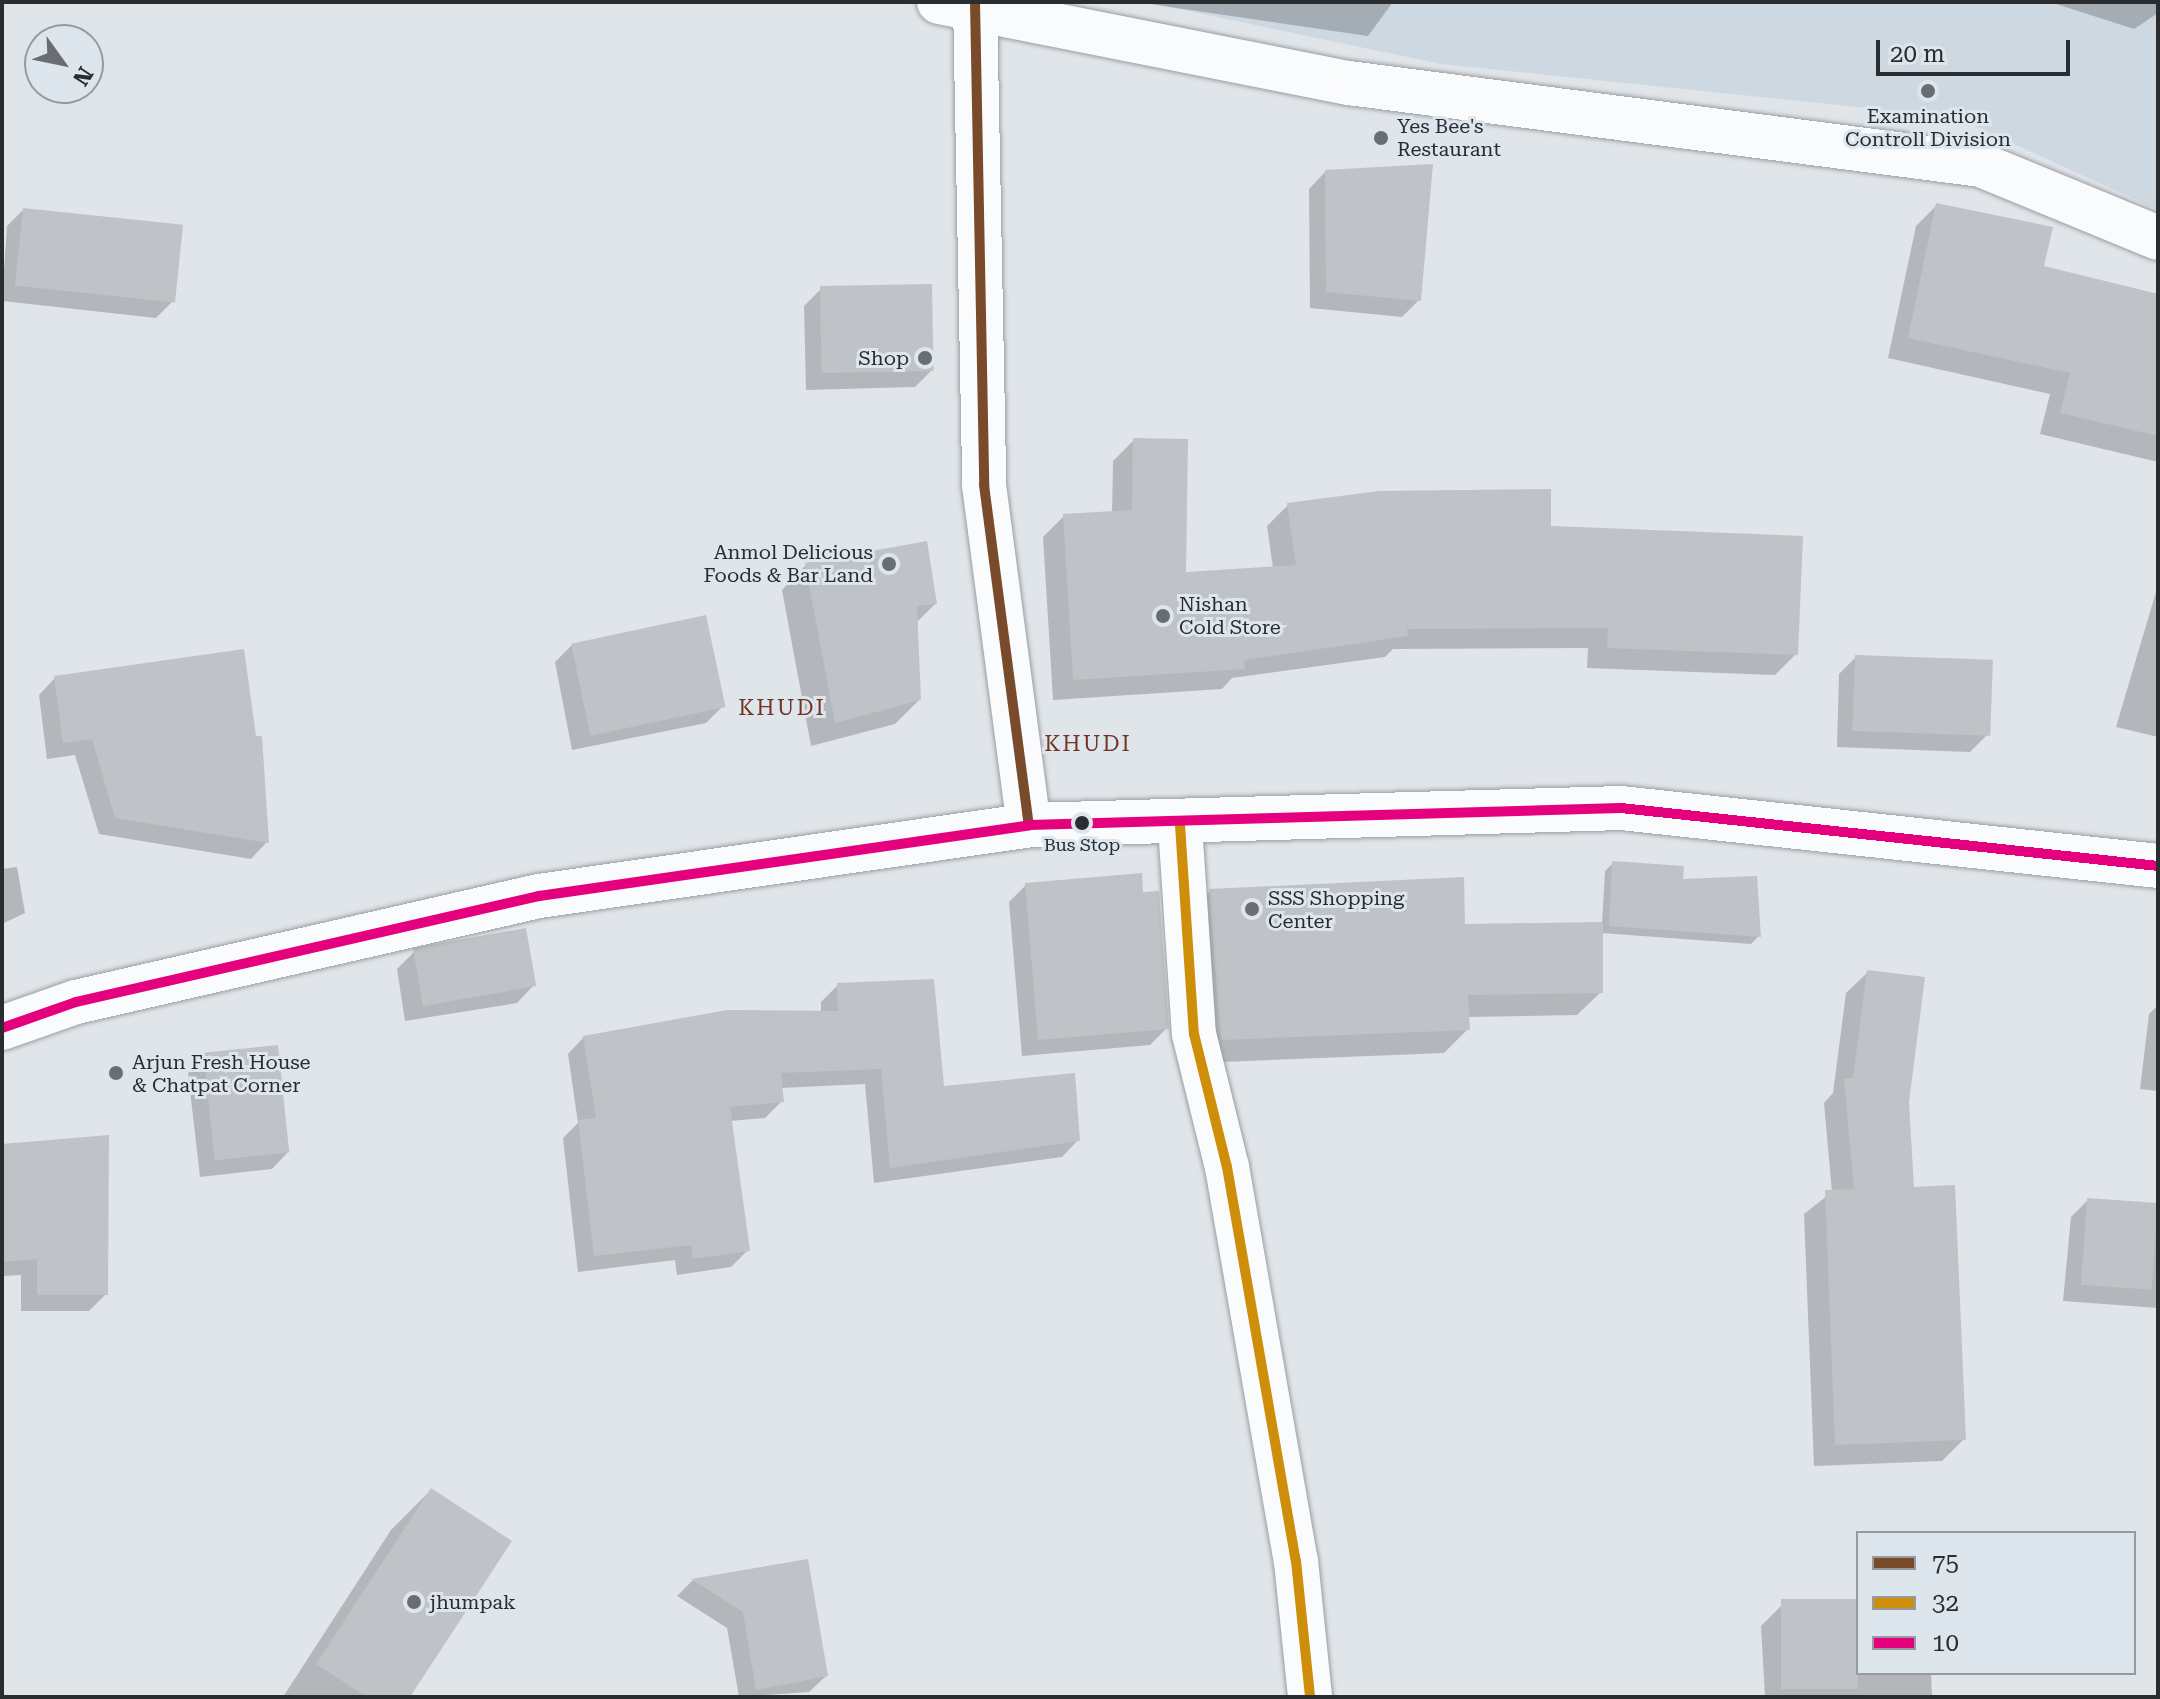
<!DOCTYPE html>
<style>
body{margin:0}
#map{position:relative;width:2160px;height:1699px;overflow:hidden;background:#e0e5ea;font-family:"Roboto Serif",serif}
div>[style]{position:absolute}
.built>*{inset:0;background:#ced8e1}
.shadow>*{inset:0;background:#0003}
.building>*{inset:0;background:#bfc2c6;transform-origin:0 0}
.roads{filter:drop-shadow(0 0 2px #9a9ea1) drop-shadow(0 0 2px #9a9ea1)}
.minor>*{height:44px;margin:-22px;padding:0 22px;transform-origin:22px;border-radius:22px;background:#fafbfc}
.secondary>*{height:44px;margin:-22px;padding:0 22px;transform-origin:22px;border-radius:22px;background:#fafbfc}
.bus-1>*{height:10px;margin:-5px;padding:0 5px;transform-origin:5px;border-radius:5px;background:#7a4b2a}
.bus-2>*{height:10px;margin:-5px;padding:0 5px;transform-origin:5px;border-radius:5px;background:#ce8e0a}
.bus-3>*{height:10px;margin:-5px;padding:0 5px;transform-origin:5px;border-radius:5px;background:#e5007d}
.dots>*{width:22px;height:22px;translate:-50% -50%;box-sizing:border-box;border:4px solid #dde5ed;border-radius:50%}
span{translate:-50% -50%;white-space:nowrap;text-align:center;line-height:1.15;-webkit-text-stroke:6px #dde5ed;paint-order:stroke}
.bus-label{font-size:18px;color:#2a2d30}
.poi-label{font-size:20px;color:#2a2d30}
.left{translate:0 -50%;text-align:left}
.right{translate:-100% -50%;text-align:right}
.neighbourhood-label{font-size:22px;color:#76331e;letter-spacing:2px}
.frame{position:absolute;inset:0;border:4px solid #2a2d30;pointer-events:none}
.legend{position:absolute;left:1856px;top:1531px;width:280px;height:144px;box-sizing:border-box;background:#dde5ed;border:2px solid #959ba1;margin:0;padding:10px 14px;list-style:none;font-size:24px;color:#2a2d30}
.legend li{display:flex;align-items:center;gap:16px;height:40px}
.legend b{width:40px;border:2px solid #959ba1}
.north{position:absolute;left:24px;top:24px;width:80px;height:80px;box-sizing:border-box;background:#dde5ed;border:2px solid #959ba1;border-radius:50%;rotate:123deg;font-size:22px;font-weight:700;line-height:32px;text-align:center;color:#2a2d30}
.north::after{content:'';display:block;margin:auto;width:28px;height:36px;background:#6a6d71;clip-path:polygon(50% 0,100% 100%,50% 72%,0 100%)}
.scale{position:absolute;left:1876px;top:40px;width:194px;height:36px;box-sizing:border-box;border:4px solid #2a2d30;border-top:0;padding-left:10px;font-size:24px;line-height:28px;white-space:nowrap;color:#2a2d30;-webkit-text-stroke:6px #dde5ed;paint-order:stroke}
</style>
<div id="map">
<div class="built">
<i style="clip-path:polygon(1145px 2px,2158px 2px,2158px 210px,1955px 117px,1441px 64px)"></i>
</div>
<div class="shadow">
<i style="clip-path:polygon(1136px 2px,1393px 2px,1368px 36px)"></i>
<i style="clip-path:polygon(2050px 2px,2158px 2px,2158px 13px,2134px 29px)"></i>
<i style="clip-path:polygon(1325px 172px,1419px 300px,1402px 317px,1310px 308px,1309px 189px)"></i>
<i style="clip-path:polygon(1937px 205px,2042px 267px,2158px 296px,2158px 462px,2040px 434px,2050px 394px,1888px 358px,1916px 226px)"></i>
<i style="clip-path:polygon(23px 210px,173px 301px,156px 318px,2px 301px,7px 226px)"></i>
<i style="clip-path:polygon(821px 289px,932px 370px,915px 387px,806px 390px,804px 306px)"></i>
<i style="clip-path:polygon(1134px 440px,1184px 574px,1273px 568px,1267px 526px,1288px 505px,1549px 528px,1796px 654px,1775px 675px,1587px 668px,1588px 648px,1393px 649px,1385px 657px,1232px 678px,1222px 689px,1053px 700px,1043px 537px,1064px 516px,1112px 513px,1113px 461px)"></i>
<i style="clip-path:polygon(806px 565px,935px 604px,916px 623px,919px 700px,895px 724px,811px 746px,782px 590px)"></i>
<i style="clip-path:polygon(2158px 585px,2158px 737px,2116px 727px)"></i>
<i style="clip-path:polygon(572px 645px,723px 706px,706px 723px,572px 750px,555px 662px)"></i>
<i style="clip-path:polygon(1856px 657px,1987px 735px,1970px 752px,1837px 747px,1839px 674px)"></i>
<i style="clip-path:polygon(55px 678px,267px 842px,251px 859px,99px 834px,75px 755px,47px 759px,39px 695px)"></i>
<i style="clip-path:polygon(1613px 863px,1681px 881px,1759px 936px,1751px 944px,1601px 933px,1601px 992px,1577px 1015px,1467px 1017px,1468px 1029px,1444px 1053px,1199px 1063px,1187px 914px,1210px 891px,1464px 926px,1602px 924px,1605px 871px)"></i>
<i style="clip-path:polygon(17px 867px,25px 913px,2px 924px,2px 869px)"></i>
<i style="clip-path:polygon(1026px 885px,1167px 1028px,1150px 1045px,1022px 1056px,1009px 902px)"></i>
<i style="clip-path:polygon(414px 952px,533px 986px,517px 1003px,405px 1021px,397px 969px)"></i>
<i style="clip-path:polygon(1868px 972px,1907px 1102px,1912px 1189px,1964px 1439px,1942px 1461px,1814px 1466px,1804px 1214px,1832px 1192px,1824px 1103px,1833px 1093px,1846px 993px)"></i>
<i style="clip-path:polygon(838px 985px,942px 1088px,1078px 1140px,1062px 1157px,874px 1183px,865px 1084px,781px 1088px,782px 1101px,765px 1118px,730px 1121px,748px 1250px,731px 1267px,677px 1275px,675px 1260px,578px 1272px,563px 1138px,578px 1123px,568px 1054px,584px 1037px,821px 1013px,821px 1002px)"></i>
<i style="clip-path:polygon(2157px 1006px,2158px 1006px,2158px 1091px,2140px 1089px,2149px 1014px)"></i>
<i style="clip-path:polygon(205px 1056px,288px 1152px,272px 1169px,200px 1177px,188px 1073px)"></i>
<i style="clip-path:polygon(2px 1146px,106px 1294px,89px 1311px,21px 1311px,21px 1275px,2px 1276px)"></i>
<i style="clip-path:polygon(2088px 1200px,2158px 1205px,2158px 1308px,2063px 1301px,2071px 1217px)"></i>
<i style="clip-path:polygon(431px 1490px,408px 1697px,283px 1697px,391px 1530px)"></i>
<i style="clip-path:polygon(806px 1561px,826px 1676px,809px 1692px,739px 1697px,727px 1628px,677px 1596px,692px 1581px)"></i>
<i style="clip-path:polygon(1858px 1601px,1858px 1673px,1931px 1673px,1932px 1697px,1765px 1697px,1761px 1626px,1782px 1605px)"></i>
</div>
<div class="building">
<i style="clip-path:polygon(1433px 164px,1421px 301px,1326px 292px,1325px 170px)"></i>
<i style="clip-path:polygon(1936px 203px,2053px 227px,2044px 266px,2158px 294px,2158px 436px,2060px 413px,2070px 373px,1908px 338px)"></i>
<i style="left:23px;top:208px;width:161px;height:78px;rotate:6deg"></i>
<i style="left:932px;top:284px;width:87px;height:112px;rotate:89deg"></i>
<i style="clip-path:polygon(1133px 438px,1188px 439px,1186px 572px,1296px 565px,1287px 503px,1379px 491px,1551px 489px,1551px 526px,1803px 536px,1798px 655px,1607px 648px,1608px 628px,1407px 629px,1408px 636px,1244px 660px,1245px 669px,1073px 680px,1063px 514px,1132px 510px)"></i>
<i style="clip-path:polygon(927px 541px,937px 604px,917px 606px,921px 700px,835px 723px,805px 563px)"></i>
<i style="left:706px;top:615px;width:94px;height:138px;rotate:78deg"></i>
<i style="clip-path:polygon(244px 649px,256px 736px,262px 736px,269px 843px,115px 818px,92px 739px,63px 743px,54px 676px)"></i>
<i style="left:1855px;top:655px;width:138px;height:76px;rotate:2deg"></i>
<i style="clip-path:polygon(1612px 861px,1684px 866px,1683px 879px,1757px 876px,1761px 937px,1609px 926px)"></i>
<i style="clip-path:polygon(1142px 873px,1143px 892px,1159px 891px,1169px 1029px,1038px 1040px,1025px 883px)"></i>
<i style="clip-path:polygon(1464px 877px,1465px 924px,1603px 922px,1603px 993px,1468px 995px,1470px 1030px,1221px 1040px,1209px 889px)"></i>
<i style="left:526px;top:928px;width:59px;height:115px;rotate:80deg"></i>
<i style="clip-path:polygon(1867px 970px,1925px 977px,1909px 1102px,1914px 1187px,1955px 1185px,1966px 1440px,1835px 1445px,1825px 1190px,1854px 1189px,1844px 1079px,1853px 1078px)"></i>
<i style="clip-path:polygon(934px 979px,944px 1086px,1075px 1073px,1080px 1141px,890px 1168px,881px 1069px,781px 1073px,784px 1102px,730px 1107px,750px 1251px,693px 1259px,691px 1245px,594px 1256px,578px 1120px,596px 1118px,583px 1036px,727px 1010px,838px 1011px,837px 983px)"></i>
<i style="left:278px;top:1045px;width:108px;height:75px;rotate:84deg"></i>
<i style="clip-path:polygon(109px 1135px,108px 1295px,37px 1295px,37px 1259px,2px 1262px,2px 1144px)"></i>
<i style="left:2087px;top:1198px;width:71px;height:87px;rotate:4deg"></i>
<i style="clip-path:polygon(431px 1488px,512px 1541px,410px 1697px,367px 1697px,316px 1664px)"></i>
<i style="clip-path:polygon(808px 1559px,828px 1676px,756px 1690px,743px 1612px,691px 1579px)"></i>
<i style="left:1858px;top:1599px;width:90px;height:77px;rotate:90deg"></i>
</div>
<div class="roads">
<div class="minor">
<i style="left:939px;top:2px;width:418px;rotate:11.2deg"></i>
<i style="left:1349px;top:83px;width:637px;rotate:7.39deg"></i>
<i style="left:1981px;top:165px;width:191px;rotate:22.4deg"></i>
<i style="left:975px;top:2px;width:483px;rotate:88.9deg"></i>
<i style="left:984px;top:485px;width:343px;rotate:82.5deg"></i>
<i style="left:1180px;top:825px;width:209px;rotate:86.2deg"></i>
<i style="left:1194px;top:1034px;width:137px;rotate:76.1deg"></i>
<i style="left:1227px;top:1167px;width:400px;rotate:80.1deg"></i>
<i style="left:1296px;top:1561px;width:137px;rotate:84.1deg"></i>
</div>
<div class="secondary">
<i style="left:2px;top:1028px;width:78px;rotate:-19.4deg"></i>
<i style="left:76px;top:1002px;width:475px;rotate:-12.9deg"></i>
<i style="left:539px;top:896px;width:495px;rotate:-8.2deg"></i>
<i style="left:1029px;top:825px;width:592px;rotate:-1.64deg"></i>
<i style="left:1621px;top:808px;width:540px;rotate:6.16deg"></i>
</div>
</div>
<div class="bus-1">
<i style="left:975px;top:2px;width:483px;rotate:88.9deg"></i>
<i style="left:984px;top:485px;width:343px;rotate:82.5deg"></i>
</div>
<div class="bus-2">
<i style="left:1180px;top:825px;width:209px;rotate:86.2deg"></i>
<i style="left:1194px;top:1034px;width:137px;rotate:76.1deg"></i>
<i style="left:1227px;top:1167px;width:400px;rotate:80.1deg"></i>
<i style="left:1296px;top:1561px;width:137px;rotate:84.1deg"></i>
</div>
<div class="bus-3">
<i style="left:2px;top:1028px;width:78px;rotate:-19.4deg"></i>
<i style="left:76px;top:1002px;width:475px;rotate:-12.9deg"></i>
<i style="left:539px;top:896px;width:495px;rotate:-8.2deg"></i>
<i style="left:1029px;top:825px;width:592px;rotate:-1.64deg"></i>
<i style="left:1621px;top:808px;width:540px;rotate:6.16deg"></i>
</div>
<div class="dots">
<i style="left:1928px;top:91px;background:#6a6d71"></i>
<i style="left:1381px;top:138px;background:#6a6d71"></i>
<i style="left:925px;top:358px;background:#6a6d71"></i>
<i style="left:889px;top:564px;background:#6a6d71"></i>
<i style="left:1163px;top:616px;background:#6a6d71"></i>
<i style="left:1082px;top:823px;background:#2a2d30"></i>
<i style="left:1252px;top:909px;background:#6a6d71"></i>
<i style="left:116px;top:1073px;background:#6a6d71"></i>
<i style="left:414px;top:1602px;background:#6a6d71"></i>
</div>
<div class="bus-label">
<span style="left:1082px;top:845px">Bus Stop</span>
</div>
<div class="poi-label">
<span style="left:1928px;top:128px">Examination<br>Controll Division</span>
<span class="left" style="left:1397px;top:138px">Yes Bee's<br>Restaurant</span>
<span class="right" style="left:909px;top:358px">Shop</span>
<span class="right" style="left:873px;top:564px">Anmol Delicious<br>Foods &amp; Bar Land</span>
<span class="left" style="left:1179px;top:616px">Nishan<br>Cold Store</span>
<span class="left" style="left:1268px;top:910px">SSS Shopping<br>Center</span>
<span class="left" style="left:132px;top:1074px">Arjun Fresh House<br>&amp; Chatpat Corner</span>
<span class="left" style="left:430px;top:1602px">jhumpak</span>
</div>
<div class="neighbourhood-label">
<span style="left:782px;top:708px">KHUDI</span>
<span style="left:1088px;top:744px">KHUDI</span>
</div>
<div class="frame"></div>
<ul class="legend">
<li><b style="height:10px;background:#7a4b2a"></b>75</li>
<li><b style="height:10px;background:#ce8e0a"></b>32</li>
<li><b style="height:10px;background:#e5007d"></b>10</li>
</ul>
<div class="north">N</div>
<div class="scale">20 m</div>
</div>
